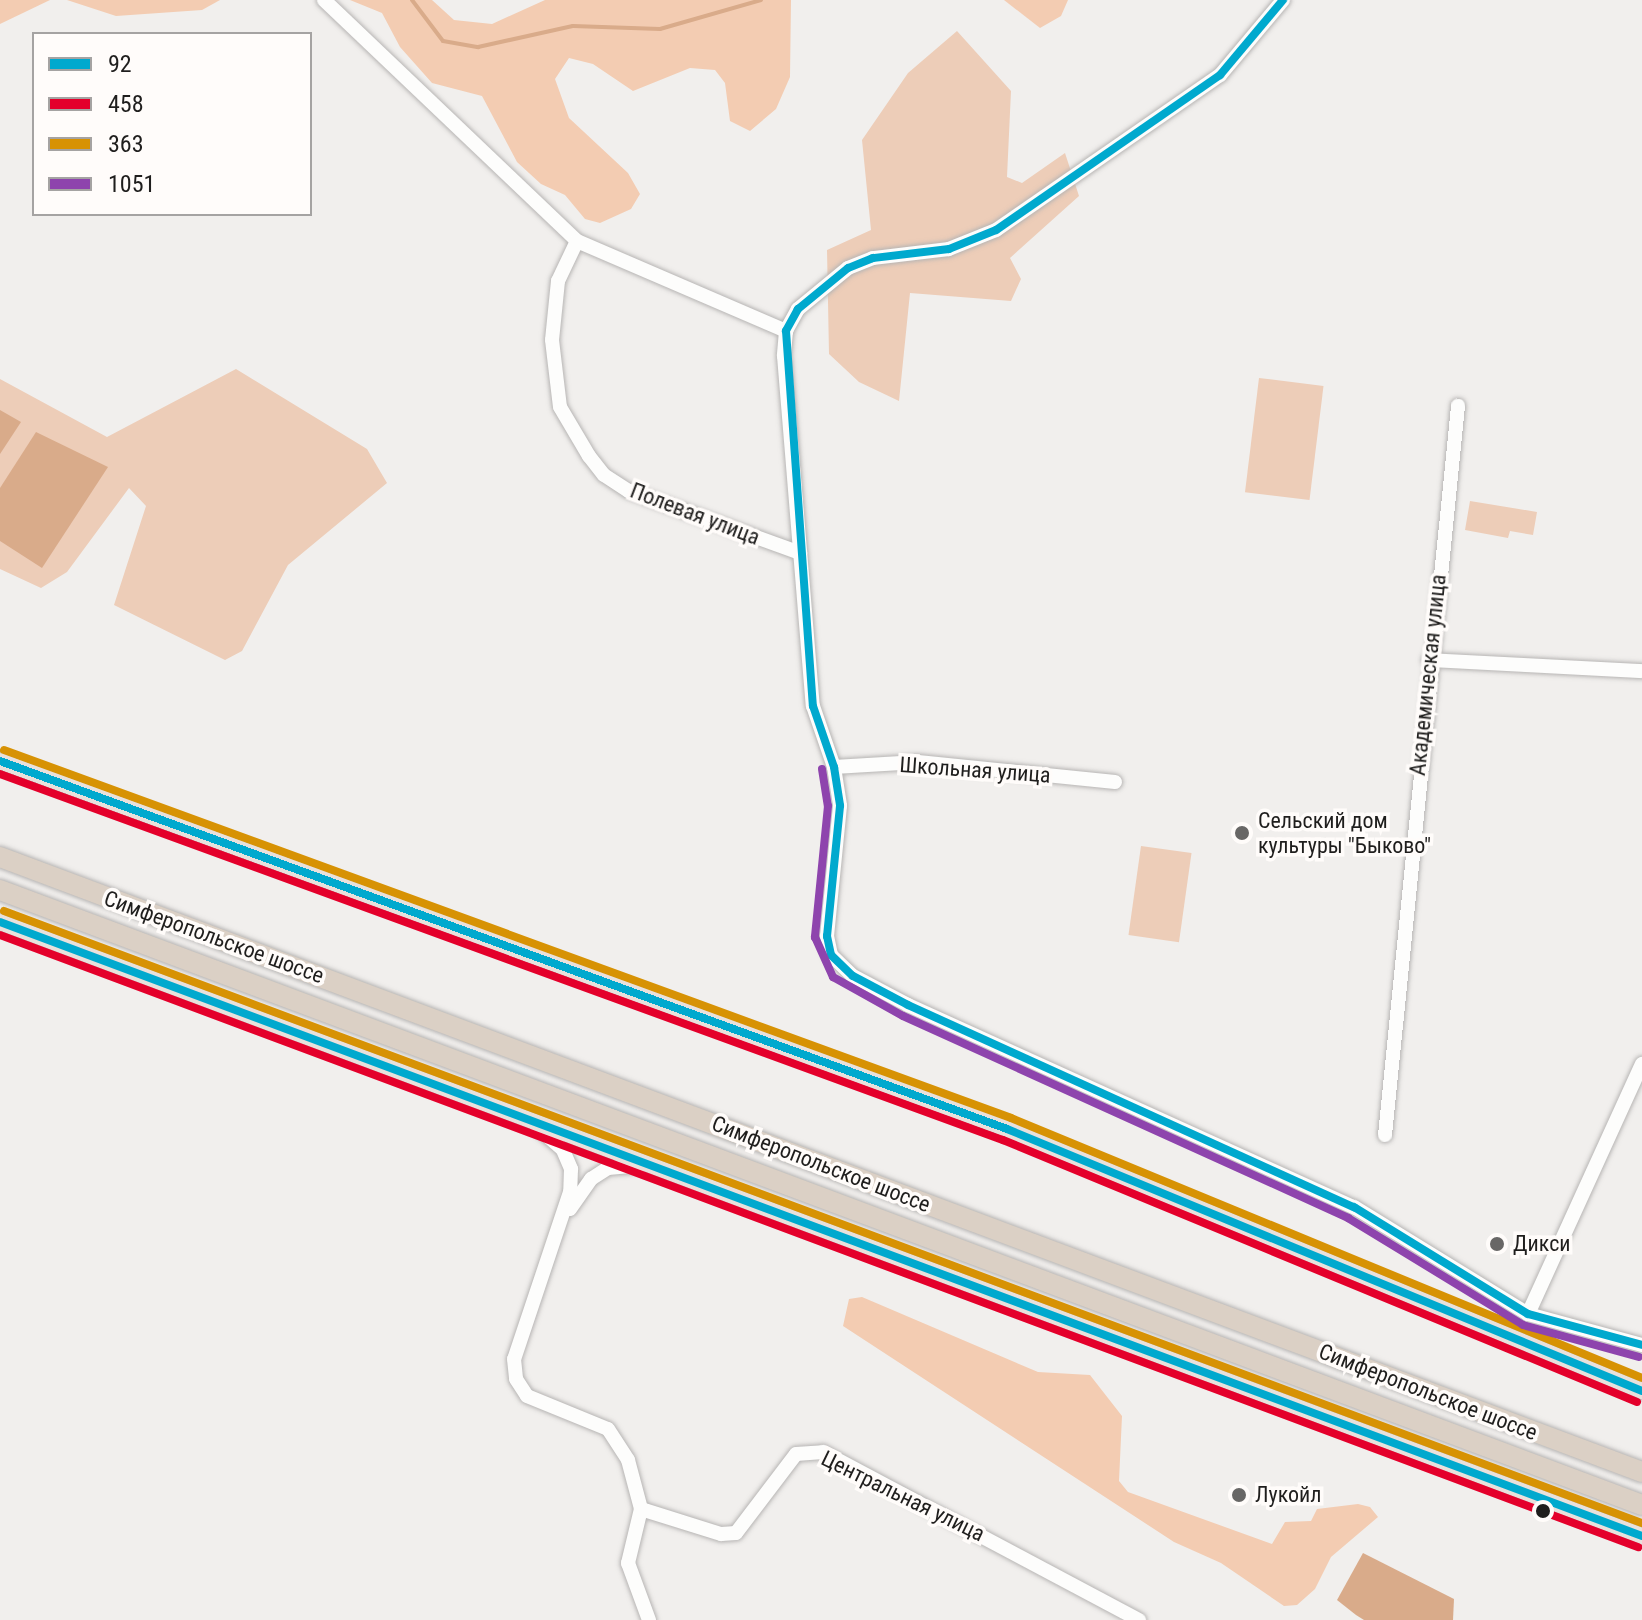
<!DOCTYPE html>
<meta charset="utf-8">
<style>
body{margin:0}
#map{position:relative;width:1642px;height:1620px;overflow:hidden;background:#f1efed;font-family:"Roboto Condensed",sans-serif}
div>[style]{position:absolute}
.green>*{inset:0;background:#edcdb8;transform-origin:0 0}
.forest>*{inset:0;background:#f3ccb2}
.water>*{inset:0;background:#d9ab8a}
.stream>*{height:4px;margin:-2px;padding:0 2px;transform-origin:2px;border-radius:2px;background:#d9ab8a}
.roads{filter:drop-shadow(0 0 2px #b7b5b4) drop-shadow(0 0 2px #b7b5b4)}
.minor>*{height:14px;margin:-7px;padding:0 7px;transform-origin:7px;border-radius:7px;background:#fdfdfc}
.major>*{height:16px;margin:-8px;padding:0 8px;transform-origin:8px;border-radius:8px;background:#e8e1dc}
.highway>*{height:20px;margin:-10px;padding:0 10px;transform-origin:10px;border-radius:10px;background:#dbd0c5}
.bus-1>*{height:8px;margin:-4px;padding:0 4px;transform-origin:4px;border-radius:4px;background:#00a9ce}
.bus-2>*{height:8px;margin:-4px;padding:0 4px;transform-origin:4px;border-radius:4px;background:#e4002b}
.bus-3>*{height:8px;margin:-4px;padding:0 4px;transform-origin:4px;border-radius:4px;background:#d79204}
.bus-4>*{height:8px;margin:-4px;padding:0 4px;transform-origin:4px;border-radius:4px;background:#8e44ad}
.dots>*{width:22px;height:22px;translate:-50% -50%;box-sizing:border-box;border:4px solid #fffcfa;border-radius:50%}
span{translate:-50% -50%;white-space:nowrap;text-align:center;line-height:1.15;-webkit-text-stroke:7px #fffcfa;paint-order:stroke}
.street-label{font-size:22px;color:#1f1e1d}
.poi-label{font-size:22px;color:#1f1e1d}
.left{translate:0 -50%;text-align:left}
.legend{position:absolute;left:32px;top:32px;width:280px;height:184px;box-sizing:border-box;background:#fffcfa;border:2px solid #a5a3a2;margin:0;padding:10px 14px;list-style:none;font-size:24px;color:#1f1e1d}
.legend li{display:flex;align-items:center;gap:16px;height:40px}
.legend b{width:40px;border:2px solid #a5a3a2}
</style>
<div id="map">
<div class="green">
<i style="clip-path:polygon(957px 31px,1011px 91px,1007px 177px,1022px 183px,1065px 153px,1079px 196px,1010px 258px,1021px 279px,1011px 301px,910px 293px,899px 401px,859px 382px,829px 354px,827px 250px,871px 230px,862px 140px,908px 73px)"></i>
<i style="clip-path:polygon(236px 369px,367px 449px,387px 483px,288px 565px,242px 651px,225px 660px,114px 605px,146px 506px,129px 488px,67px 572px,41px 588px,0 569px,0 379px,107px 437px)"></i>
<i style="left:1259px;top:378px;width:65px;height:115px;rotate:7deg"></i>
<i style="clip-path:polygon(1470px 501px,1537px 512px,1533px 535px,1510px 531px,1508px 538px,1465px 530px)"></i>
<i style="left:1141px;top:846px;width:51px;height:90px;rotate:8deg"></i>
</div>
<div class="forest">
<i style="clip-path:polygon(0 0,50px 0,0 24px)"></i>
<i style="clip-path:polygon(67px 0,220px 0,202px 10px,116px 16px)"></i>
<i style="clip-path:polygon(350px 0,432px 0,454px 20px,492px 24px,545px 0,791px 0,790px 77px,776px 109px,750px 131px,730px 121px,725px 83px,715px 70px,690px 68px,633px 91px,593px 64px,569px 58px,555px 79px,569px 118px,628px 173px,640px 194px,631px 209px,600px 223px,585px 219px,565px 195px,541px 184px,517px 162px,482px 96px,432px 83px,400px 47px,382px 13px)"></i>
<i style="clip-path:polygon(1004px 0,1068px 0,1061px 16px,1040px 28px)"></i>
<i style="clip-path:polygon(862px 1297px,1038px 1372px,1090px 1375px,1122px 1416px,1119px 1481px,1128px 1492px,1272px 1544px,1285px 1522px,1311px 1521px,1317px 1509px,1358px 1504px,1370px 1507px,1378px 1517px,1331px 1557px,1315px 1589px,1297px 1605px,1284px 1606px,1221px 1563px,1174px 1542px,843px 1326px,849px 1299px)"></i>
</div>
<div class="water">
<i style="clip-path:polygon(0 410px,21px 422px,0 454px)"></i>
<i style="clip-path:polygon(36px 432px,108px 467px,42px 568px,0 541px,0 488px)"></i>
<i style="clip-path:polygon(1363px 1553px,1454px 1599px,1453px 1620px,1364px 1620px,1356px 1615px,1337px 1600px)"></i>
</div>
<div class="stream">
<i style="left:412px;top:0;width:51px;rotate:52.9deg"></i>
<i style="left:443px;top:41px;width:36px;rotate:10deg"></i>
<i style="left:478px;top:47px;width:97px;rotate:-12.5deg"></i>
<i style="left:573px;top:26px;width:87px;rotate:2deg"></i>
<i style="left:660px;top:29px;width:105px;rotate:-16deg"></i>
</div>
<div class="roads">
<div class="minor">
<i style="left:324px;top:0;width:349px;rotate:43.6deg"></i>
<i style="left:577px;top:241px;width:228px;rotate:23.3deg"></i>
<i style="left:1283px;top:0;width:98px;rotate:130deg"></i>
<i style="left:1220px;top:75px;width:272px;rotate:145.3deg"></i>
<i style="left:996px;top:230px;width:51px;rotate:158deg"></i>
<i style="left:949px;top:249px;width:77px;rotate:173.2deg"></i>
<i style="left:873px;top:258px;width:27px;rotate:158deg"></i>
<i style="left:848px;top:268px;width:65px;rotate:140.6deg"></i>
<i style="left:798px;top:309px;width:25px;rotate:119deg"></i>
<i style="left:786px;top:331px;width:25px;rotate:95deg"></i>
<i style="left:784px;top:356px;width:351px;rotate:85.3deg"></i>
<i style="left:813px;top:706px;width:65px;rotate:71deg"></i>
<i style="left:834px;top:767px;width:39px;rotate:81deg"></i>
<i style="left:840px;top:806px;width:131px;rotate:95.7deg"></i>
<i style="left:827px;top:936px;width:19px;rotate:78deg"></i>
<i style="left:831px;top:955px;width:30px;rotate:44deg"></i>
<i style="left:853px;top:976px;width:62px;rotate:27.8deg"></i>
<i style="left:908px;top:1005px;width:490px;rotate:24.4deg"></i>
<i style="left:1354px;top:1207px;width:204px;rotate:31.6deg"></i>
<i style="left:1528px;top:1314px;width:118px;rotate:15.2deg"></i>
<i style="left:577px;top:241px;width:44px;rotate:115.4deg"></i>
<i style="left:558px;top:281px;width:59px;rotate:95.8deg"></i>
<i style="left:552px;top:340px;width:67px;rotate:83.2deg"></i>
<i style="left:560px;top:407px;width:57px;rotate:59.4deg"></i>
<i style="left:589px;top:456px;width:24px;rotate:52deg"></i>
<i style="left:604px;top:475px;width:30px;rotate:33deg"></i>
<i style="left:629px;top:491px;width:182px;rotate:19.9deg"></i>
<i style="left:1429px;top:660px;width:213px;rotate:3deg"></i>
<i style="left:834px;top:767px;width:84px;rotate:-3.4deg"></i>
<i style="left:918px;top:762px;width:198px;rotate:5.8deg"></i>
<i style="left:537px;top:1127px;width:35px;rotate:41deg"></i>
<i style="left:563px;top:1150px;width:21px;rotate:67deg"></i>
<i style="left:571px;top:1169px;width:23px;rotate:92deg"></i>
<i style="left:570px;top:1192px;width:176px;rotate:108.5deg"></i>
<i style="left:514px;top:1359px;width:20px;rotate:84deg"></i>
<i style="left:516px;top:1379px;width:20px;rotate:57deg"></i>
<i style="left:527px;top:1396px;width:87px;rotate:22.2deg"></i>
<i style="left:608px;top:1429px;width:37px;rotate:57deg"></i>
<i style="left:628px;top:1460px;width:51px;rotate:75.1deg"></i>
<i style="left:641px;top:1509px;width:56px;rotate:103.5deg"></i>
<i style="left:628px;top:1563px;width:61px;rotate:69.8deg"></i>
<i style="left:1385px;top:1135px;width:733px;rotate:-84.28deg"></i>
<i style="left:570px;top:1209px;width:37px;rotate:-55deg"></i>
<i style="left:591px;top:1179px;width:20px;rotate:-33deg"></i>
<i style="left:608px;top:1168px;width:34px;rotate:-5deg"></i>
<i style="left:1528px;top:1314px;width:275px;rotate:-65.5deg"></i>
<i style="left:641px;top:1509px;width:84px;rotate:17.4deg"></i>
<i style="left:721px;top:1534px;width:15px;rotate:-4deg"></i>
<i style="left:736px;top:1533px;width:99px;rotate:-52.8deg"></i>
<i style="left:796px;top:1454px;width:27px;rotate:-4deg"></i>
<i style="left:823px;top:1452px;width:358px;rotate:28deg"></i>
</div>
<div class="major">
<i style="left:0;top:761px;width:1072px;rotate:20.07deg"></i>
<i style="left:1007px;top:1129px;width:687px;rotate:22.42deg"></i>
<i style="left:0;top:922px;width:1753px;rotate:20.5deg"></i>
</div>
<div class="highway">
<i style="left:0;top:857px;width:1753px;rotate:20.53deg"></i>
<i style="left:0;top:890px;width:1753px;rotate:20.53deg"></i>
</div>
</div>
<div class="bus-1">
<i style="left:1283px;top:0;width:98px;rotate:130deg"></i>
<i style="left:1220px;top:75px;width:272px;rotate:145.3deg"></i>
<i style="left:996px;top:230px;width:51px;rotate:158deg"></i>
<i style="left:949px;top:249px;width:77px;rotate:173.2deg"></i>
<i style="left:873px;top:258px;width:27px;rotate:158deg"></i>
<i style="left:848px;top:268px;width:65px;rotate:140.6deg"></i>
<i style="left:798px;top:309px;width:25px;rotate:119deg"></i>
<i style="left:786px;top:331px;width:376px;rotate:85.9deg"></i>
<i style="left:813px;top:706px;width:65px;rotate:71deg"></i>
<i style="left:834px;top:767px;width:39px;rotate:81deg"></i>
<i style="left:840px;top:806px;width:131px;rotate:95.7deg"></i>
<i style="left:827px;top:936px;width:19px;rotate:78deg"></i>
<i style="left:831px;top:955px;width:30px;rotate:44deg"></i>
<i style="left:853px;top:976px;width:62px;rotate:27.8deg"></i>
<i style="left:908px;top:1005px;width:490px;rotate:24.4deg"></i>
<i style="left:1354px;top:1207px;width:204px;rotate:31.6deg"></i>
<i style="left:1528px;top:1314px;width:118px;rotate:15.2deg"></i>
<i style="left:0;top:761px;width:1072px;rotate:20.07deg"></i>
<i style="left:1007px;top:1129px;width:687px;rotate:22.42deg"></i>
<i style="left:0;top:922px;width:1753px;rotate:20.5deg"></i>
</div>
<div class="bus-2">
<i style="left:0;top:774px;width:1068px;rotate:20.05deg"></i>
<i style="left:1003px;top:1140px;width:686px;rotate:22.45deg"></i>
<i style="left:0;top:935px;width:1749px;rotate:20.49deg"></i>
</div>
<div class="bus-3">
<i style="left:4px;top:750px;width:1072px;rotate:20.07deg"></i>
<i style="left:1011px;top:1118px;width:682px;rotate:22.39deg"></i>
<i style="left:4px;top:911px;width:1749px;rotate:20.49deg"></i>
</div>
<div class="bus-4">
<i style="left:822px;top:769px;width:37px;rotate:81deg"></i>
<i style="left:828px;top:806px;width:132px;rotate:95.7deg"></i>
<i style="left:815px;top:937px;width:44px;rotate:65.8deg"></i>
<i style="left:833px;top:977px;width:80px;rotate:29.1deg"></i>
<i style="left:903px;top:1016px;width:489px;rotate:24.4deg"></i>
<i style="left:1348px;top:1218px;width:205px;rotate:31.4deg"></i>
<i style="left:1523px;top:1325px;width:120px;rotate:15.4deg"></i>
</div>
<div class="dots">
<i style="left:1242px;top:833px;background:#686766"></i>
<i style="left:1497px;top:1244px;background:#686766"></i>
<i style="left:1239px;top:1495px;background:#686766"></i>
<i style="left:1543px;top:1511px;background:#1f1e1d"></i>
</div>
<div class="street-label">
<span style="left:695px;top:514px;rotate:21deg">Полевая улица</span>
<span style="left:1428px;top:675px;rotate:-84deg">Академическая улица</span>
<span style="left:975px;top:770px;rotate:4deg">Школьная улица</span>
<span style="left:214px;top:937px;rotate:20deg">Симферопольское шоссе</span>
<span style="left:821px;top:1164px;rotate:21deg">Симферопольское шоссе</span>
<span style="left:1428px;top:1392px;rotate:21deg">Симферопольское шоссе</span>
<span style="left:903px;top:1496px;rotate:26deg">Центральная улица</span>
</div>
<div class="poi-label">
<span class="left" style="left:1258px;top:833px">Сельский дом<br>культуры "Быково"</span>
<span class="left" style="left:1513px;top:1244px">Дикси</span>
<span class="left" style="left:1255px;top:1495px">Лукойл</span>
</div>
<ul class="legend">
<li><b style="height:10px;background:#00a9ce"></b>92</li>
<li><b style="height:10px;background:#e4002b"></b>458</li>
<li><b style="height:10px;background:#d79204"></b>363</li>
<li><b style="height:10px;background:#8e44ad"></b>1051</li>
</ul>
</div>
